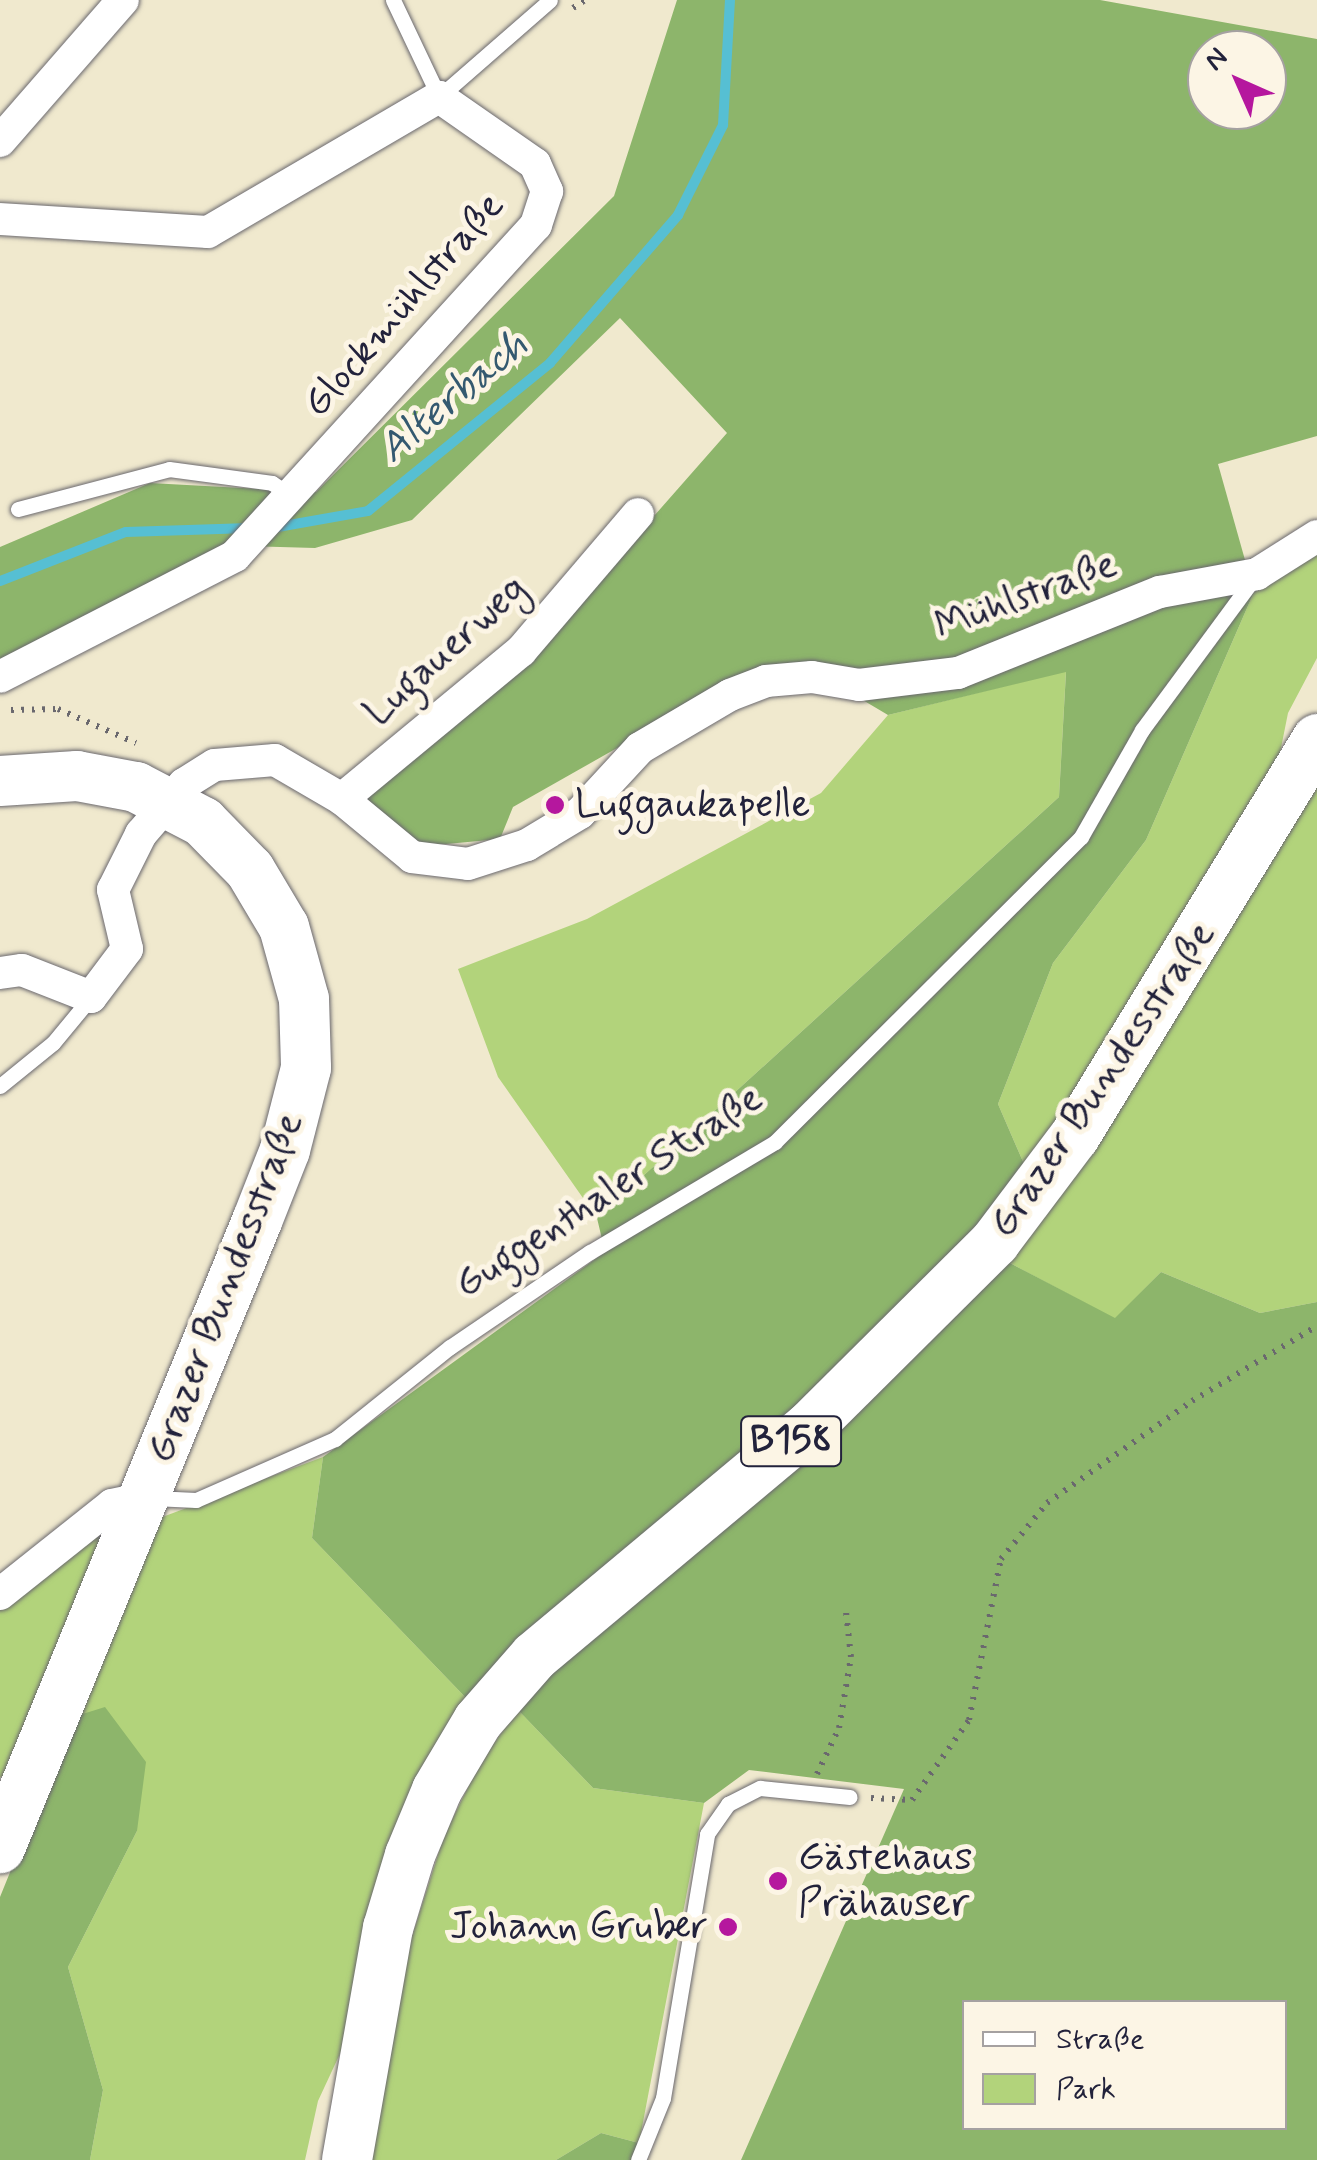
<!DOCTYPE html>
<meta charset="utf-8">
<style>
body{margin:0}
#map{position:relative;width:1317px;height:2160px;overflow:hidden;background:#f0e9ce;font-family:Mynerve,sans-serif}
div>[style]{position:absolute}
.green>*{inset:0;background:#b2d37b}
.forest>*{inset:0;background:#8db56b}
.stream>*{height:10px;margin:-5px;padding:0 5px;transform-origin:5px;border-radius:5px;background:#56bfd3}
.path>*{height:6px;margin-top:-3px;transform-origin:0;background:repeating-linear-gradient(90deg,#6a686e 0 2.5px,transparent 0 10.5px)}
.roads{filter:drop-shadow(0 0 2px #6a686e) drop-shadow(0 0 2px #6a686e)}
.lane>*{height:15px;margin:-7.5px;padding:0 7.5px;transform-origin:7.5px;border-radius:7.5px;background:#fff}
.street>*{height:32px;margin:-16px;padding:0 16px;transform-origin:16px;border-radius:16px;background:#fff}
.primary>*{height:50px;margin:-25px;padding:0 25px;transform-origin:25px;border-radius:25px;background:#fff}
.dots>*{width:28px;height:28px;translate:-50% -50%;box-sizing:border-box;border:5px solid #fcf5e5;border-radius:50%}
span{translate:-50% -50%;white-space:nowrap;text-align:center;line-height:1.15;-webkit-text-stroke:10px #fcf5e5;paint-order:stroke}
.shield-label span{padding:2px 8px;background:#fcf5e5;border:2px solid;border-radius:8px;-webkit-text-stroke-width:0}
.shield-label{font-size:38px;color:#22223b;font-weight:700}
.street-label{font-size:40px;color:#22223b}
.poi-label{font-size:40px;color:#22223b}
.left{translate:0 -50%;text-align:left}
.right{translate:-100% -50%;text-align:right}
.water-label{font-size:42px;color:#345970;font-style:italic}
.legend{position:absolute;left:962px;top:2000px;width:325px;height:130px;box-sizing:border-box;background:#fcf5e5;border:2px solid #a5a1a1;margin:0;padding:12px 18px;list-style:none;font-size:30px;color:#22223b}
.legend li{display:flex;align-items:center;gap:20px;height:50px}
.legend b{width:50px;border:2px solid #a5a1a1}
.north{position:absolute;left:1187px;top:30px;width:100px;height:100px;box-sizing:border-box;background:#fcf5e5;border:2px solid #a5a1a1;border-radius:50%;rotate:315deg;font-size:28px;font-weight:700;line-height:40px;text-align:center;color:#22223b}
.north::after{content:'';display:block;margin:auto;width:35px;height:45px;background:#b5179e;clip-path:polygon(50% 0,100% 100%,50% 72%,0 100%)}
</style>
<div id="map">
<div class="green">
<i style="clip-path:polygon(1317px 555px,1317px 658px,1288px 713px,1276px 773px,1027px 1171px,998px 1104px,1053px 963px,1146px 840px,1254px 592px)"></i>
<i style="clip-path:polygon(1066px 671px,1059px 797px,597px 1218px,498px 1077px,458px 969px,587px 919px,821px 793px,888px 715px)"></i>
<i style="clip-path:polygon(1317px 776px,1317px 1302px,1260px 1313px,1161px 1272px,1115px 1319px,1008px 1262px)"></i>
<i style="clip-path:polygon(323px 1457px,312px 1538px,467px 1699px,351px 2030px,318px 2101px,305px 2160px,90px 2160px,103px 2090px,68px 1967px,137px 1831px,73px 1717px,157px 1519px)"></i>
<i style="clip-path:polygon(112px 1522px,12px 1775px,0 1777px,0 1607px)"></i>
<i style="clip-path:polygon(518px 1710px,593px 1788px,704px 1803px,639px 2143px,601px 2133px,556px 2160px,366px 2160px,408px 1949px,444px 1836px,481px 1761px)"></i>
</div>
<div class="forest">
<i style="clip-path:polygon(evenodd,677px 0,1100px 0,1317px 39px,1317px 436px,1218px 464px,1254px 592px,1146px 840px,1053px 963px,998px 1104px,1027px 1171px,804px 1408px,467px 1699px,312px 1538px,323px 1457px,605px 1252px,597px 1218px,1059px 797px,1066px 672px,888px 715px,802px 664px,633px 739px,513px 807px,500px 839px,425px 846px,361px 803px,530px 657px,727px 433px,620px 318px,412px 520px,315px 548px,240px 546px,0 663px,0 547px,150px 483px,316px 492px,614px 196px,677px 0,1207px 50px,1267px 50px,1267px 110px,1207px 110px,1207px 50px)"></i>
<i style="clip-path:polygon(evenodd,1008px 1262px,1115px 1318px,1161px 1272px,1260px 1313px,1317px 1302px,1317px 2160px,741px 2160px,904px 1789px,749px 1770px,704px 1803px,593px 1788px,518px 1710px,571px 1651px,1008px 1262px,964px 2002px,1284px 2002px,1284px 2128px,964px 2128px,964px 2002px)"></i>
<i style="clip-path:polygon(105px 1707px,146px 1762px,137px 1831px,68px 1967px,103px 2090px,90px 2160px,0 2160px,0 1897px,73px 1717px)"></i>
<i style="clip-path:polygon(601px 2133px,639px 2143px,637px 2160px,556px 2160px)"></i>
</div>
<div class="stream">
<i style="left:272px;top:528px;width:97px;rotate:-10deg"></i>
<i style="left:368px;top:511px;width:235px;rotate:-39.1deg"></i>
<i style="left:550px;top:363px;width:196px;rotate:-49.1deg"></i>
<i style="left:678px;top:215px;width:101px;rotate:-63.4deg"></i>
<i style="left:723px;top:125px;width:125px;rotate:-86.8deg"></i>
<i style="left:0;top:581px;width:135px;rotate:-21.3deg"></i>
<i style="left:126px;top:532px;width:124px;rotate:-1.8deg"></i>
</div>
<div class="path">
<i style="left:573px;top:8px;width:14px;rotate:-34deg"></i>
<i style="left:11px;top:710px;width:47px;rotate:-1.2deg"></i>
<i style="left:58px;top:709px;width:85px;rotate:23.6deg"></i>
<i style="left:817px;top:1774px;width:51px;rotate:-64.4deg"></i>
<i style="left:839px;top:1728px;width:72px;rotate:-80.4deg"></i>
<i style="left:851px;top:1657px;width:45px;rotate:-96.3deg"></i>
<i style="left:871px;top:1798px;width:41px;rotate:2.8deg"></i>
<i style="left:912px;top:1800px;width:98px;rotate:-54.5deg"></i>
<i style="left:969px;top:1720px;width:164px;rotate:-78.8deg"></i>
<i style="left:1001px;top:1559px;width:72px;rotate:-50.6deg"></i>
<i style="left:1047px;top:1503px;width:177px;rotate:-35.1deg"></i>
<i style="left:1192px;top:1401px;width:146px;rotate:-31deg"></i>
</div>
<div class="roads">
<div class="lane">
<i style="left:393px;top:0;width:107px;rotate:64.6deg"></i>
<i style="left:439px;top:97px;width:147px;rotate:-41.1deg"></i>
<i style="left:18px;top:509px;width:156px;rotate:-14.8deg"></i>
<i style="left:169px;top:469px;width:104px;rotate:7.7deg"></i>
<i style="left:272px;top:483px;width:22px;rotate:34deg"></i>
<i style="left:0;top:1086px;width:68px;rotate:-39.1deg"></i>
<i style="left:53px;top:1043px;width:60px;rotate:-50.4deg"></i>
<i style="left:153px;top:1498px;width:43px;rotate:2.7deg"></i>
<i style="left:196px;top:1500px;width:152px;rotate:-23.7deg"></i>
<i style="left:335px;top:1439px;width:147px;rotate:-38.7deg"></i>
<i style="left:450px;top:1347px;width:169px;rotate:-34.2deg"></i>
<i style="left:590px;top:1252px;width:215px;rotate:-30.7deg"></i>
<i style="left:775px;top:1142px;width:432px;rotate:-44.9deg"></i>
<i style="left:1081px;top:837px;width:123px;rotate:-60.3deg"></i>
<i style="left:1142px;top:730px;width:190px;rotate:-53.6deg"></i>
<i style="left:638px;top:2160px;width:67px;rotate:-68deg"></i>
<i style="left:663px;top:2098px;width:268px;rotate:-80.5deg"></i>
<i style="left:707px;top:1834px;width:37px;rotate:-55deg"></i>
<i style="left:728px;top:1804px;width:36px;rotate:-27deg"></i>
<i style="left:760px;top:1788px;width:90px;rotate:5.7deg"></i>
</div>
<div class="street">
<i style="left:0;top:141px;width:187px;rotate:-48.9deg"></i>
<i style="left:0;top:219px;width:208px;rotate:3.6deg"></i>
<i style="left:208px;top:232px;width:268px;rotate:-30.3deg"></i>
<i style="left:439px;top:97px;width:117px;rotate:34.9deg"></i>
<i style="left:535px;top:164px;width:30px;rotate:66deg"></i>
<i style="left:547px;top:191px;width:36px;rotate:108deg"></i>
<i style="left:536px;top:225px;width:447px;rotate:132.3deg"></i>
<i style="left:235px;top:556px;width:264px;rotate:152.8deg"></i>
<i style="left:342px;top:799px;width:232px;rotate:-39.6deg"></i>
<i style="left:521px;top:651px;width:180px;rotate:-49.5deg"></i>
<i style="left:0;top:973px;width:22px;rotate:-8deg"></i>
<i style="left:22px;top:970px;width:74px;rotate:21.4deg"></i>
<i style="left:91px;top:997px;width:60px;rotate:-53.1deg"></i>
<i style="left:127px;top:949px;width:61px;rotate:-103.3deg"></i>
<i style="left:113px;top:890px;width:63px;rotate:-63.4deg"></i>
<i style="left:141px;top:834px;width:66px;rotate:-49.3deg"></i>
<i style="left:184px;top:784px;width:36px;rotate:-32deg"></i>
<i style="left:215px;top:765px;width:60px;rotate:-4.8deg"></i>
<i style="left:275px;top:760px;width:78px;rotate:30.2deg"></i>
<i style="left:342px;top:799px;width:91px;rotate:39.6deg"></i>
<i style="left:412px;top:857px;width:56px;rotate:7.1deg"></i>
<i style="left:468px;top:864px;width:62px;rotate:-17.9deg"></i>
<i style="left:527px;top:845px;width:62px;rotate:-31.1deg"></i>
<i style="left:580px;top:813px;width:88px;rotate:-47.3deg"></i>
<i style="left:640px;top:748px;width:104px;rotate:-30.5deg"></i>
<i style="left:730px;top:695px;width:39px;rotate:-21deg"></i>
<i style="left:766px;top:681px;width:46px;rotate:-5deg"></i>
<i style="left:812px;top:677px;width:48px;rotate:9.7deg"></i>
<i style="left:859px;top:685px;width:100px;rotate:-6.9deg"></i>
<i style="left:958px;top:673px;width:218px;rotate:-21.9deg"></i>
<i style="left:1160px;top:592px;width:99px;rotate:-10.5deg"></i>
<i style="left:1257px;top:574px;width:71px;rotate:-32.3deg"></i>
<i style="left:0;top:1594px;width:143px;rotate:-38.5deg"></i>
<i style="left:112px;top:1505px;width:33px;rotate:-12deg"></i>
</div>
<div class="primary">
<i style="left:0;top:781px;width:77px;rotate:-3.7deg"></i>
<i style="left:77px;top:776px;width:60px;rotate:10.6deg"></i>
<i style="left:136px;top:787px;width:76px;rotate:27.6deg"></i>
<i style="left:203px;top:822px;width:67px;rotate:45.6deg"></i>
<i style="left:250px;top:870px;width:66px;rotate:59.2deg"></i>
<i style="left:284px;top:927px;width:75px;rotate:74.5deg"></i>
<i style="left:304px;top:999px;width:69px;rotate:88.3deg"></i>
<i style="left:306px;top:1068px;width:85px;rotate:104.4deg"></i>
<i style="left:285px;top:1150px;width:76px;rotate:111.5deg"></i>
<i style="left:257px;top:1221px;width:678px;rotate:112.29deg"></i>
<i style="left:347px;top:2160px;width:236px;rotate:-80deg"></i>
<i style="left:388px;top:1928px;width:76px;rotate:-73.2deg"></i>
<i style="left:410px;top:1855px;width:70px;rotate:-67.4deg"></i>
<i style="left:437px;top:1790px;width:80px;rotate:-59.3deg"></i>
<i style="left:478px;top:1721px;width:86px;rotate:-48.8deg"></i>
<i style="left:535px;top:1656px;width:356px;rotate:-39.9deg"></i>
<i style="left:808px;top:1428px;width:264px;rotate:-44.8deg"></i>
<i style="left:995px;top:1242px;width:133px;rotate:-53deg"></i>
<i style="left:1075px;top:1136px;width:465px;rotate:-58.6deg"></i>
</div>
</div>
<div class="dots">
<i style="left:555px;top:805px;background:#b5179e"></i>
<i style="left:778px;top:1881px;background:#b5179e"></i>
<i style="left:728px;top:1927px;background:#b5179e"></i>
</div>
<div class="shield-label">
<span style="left:791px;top:1441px">B158</span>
</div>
<div class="street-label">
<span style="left:404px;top:305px;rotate:-49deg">Glockmühlstraße</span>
<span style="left:1026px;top:596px;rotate:-20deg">Mühlstraße</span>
<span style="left:446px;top:651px;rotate:-42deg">Lugauerweg</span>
<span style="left:1103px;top:1080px;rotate:-56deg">Grazer Bundesstraße</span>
<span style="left:609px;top:1192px;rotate:-33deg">Guggenthaler Straße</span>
<span style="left:226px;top:1288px;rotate:-69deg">Grazer Bundesstraße</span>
</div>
<div class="poi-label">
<span class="left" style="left:575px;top:805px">Luggaukapelle</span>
<span class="left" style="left:798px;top:1881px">Gästehaus<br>Prähauser</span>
<span class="right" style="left:708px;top:1927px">Johann Gruber</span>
</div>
<div class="water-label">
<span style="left:454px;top:398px;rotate:-40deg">Alterbach</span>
</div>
<ul class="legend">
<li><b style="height:12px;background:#fff"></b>Straße</li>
<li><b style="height:28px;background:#b2d37b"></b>Park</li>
</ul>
<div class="north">N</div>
</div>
